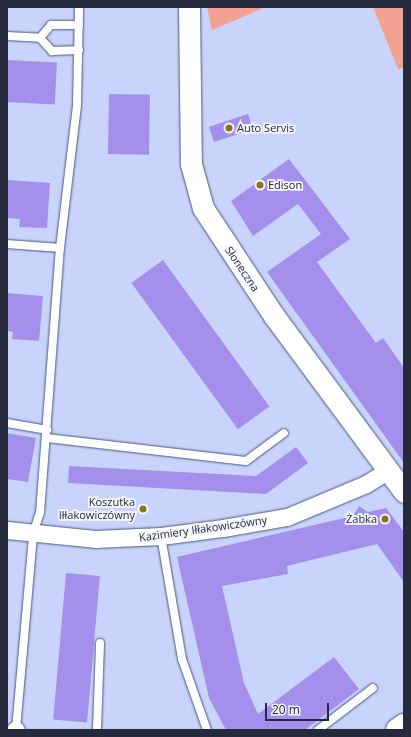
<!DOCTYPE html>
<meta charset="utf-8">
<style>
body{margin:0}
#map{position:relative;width:411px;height:737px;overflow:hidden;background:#c8d4fb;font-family:"Open Sans",sans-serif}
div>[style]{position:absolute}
.green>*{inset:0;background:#f3a190}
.building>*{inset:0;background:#a490ec;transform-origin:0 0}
.roads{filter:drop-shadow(0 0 1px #4c5681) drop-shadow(0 0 1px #4c5681)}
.service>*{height:8px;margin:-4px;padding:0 4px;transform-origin:4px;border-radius:4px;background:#fff}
.minor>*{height:17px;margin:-8.5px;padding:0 8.5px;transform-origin:8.5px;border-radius:8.5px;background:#fff}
.tertiary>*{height:21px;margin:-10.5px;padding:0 10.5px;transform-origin:10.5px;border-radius:10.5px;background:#fff}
.secondary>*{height:22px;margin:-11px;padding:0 11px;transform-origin:11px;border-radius:11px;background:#fff}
.dots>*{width:11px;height:11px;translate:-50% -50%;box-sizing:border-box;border:2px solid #f4f6fb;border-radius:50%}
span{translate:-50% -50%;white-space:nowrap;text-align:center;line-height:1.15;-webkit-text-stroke:3.5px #f4f6fb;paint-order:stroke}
.poi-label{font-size:11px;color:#252a3d}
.left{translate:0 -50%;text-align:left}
.right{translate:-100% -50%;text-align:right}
.street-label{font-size:11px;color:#252a3d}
.frame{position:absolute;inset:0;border:8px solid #252a3d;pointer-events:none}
.scale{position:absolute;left:265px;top:703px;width:64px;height:18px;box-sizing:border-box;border:2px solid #252a3d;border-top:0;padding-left:5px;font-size:12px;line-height:14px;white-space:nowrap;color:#252a3d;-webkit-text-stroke:3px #f4f6fb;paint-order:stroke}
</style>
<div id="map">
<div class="green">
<i style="clip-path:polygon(207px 7px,266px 7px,212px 30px)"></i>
<i style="clip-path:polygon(373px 7px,404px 7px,404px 68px,398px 69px)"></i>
</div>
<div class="building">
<i style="left:7px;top:60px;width:50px;height:42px;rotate:3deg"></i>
<i style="left:109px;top:94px;width:41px;height:60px;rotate:1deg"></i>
<i style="left:248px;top:114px;width:16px;height:41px;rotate:72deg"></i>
<i style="clip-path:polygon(289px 159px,350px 239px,317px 262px,376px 343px,383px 338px,404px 368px,404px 463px,267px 272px,321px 234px,298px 204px,253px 236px,231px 201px)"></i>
<i style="clip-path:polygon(7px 180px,50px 183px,47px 228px,19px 227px,20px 219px,7px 218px)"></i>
<i style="left:163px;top:260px;width:181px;height:39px;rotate:54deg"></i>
<i style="clip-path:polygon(7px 293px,43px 296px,39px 341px,12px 339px,13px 332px,7px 331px)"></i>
<i style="clip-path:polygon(7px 433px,36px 438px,28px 482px,7px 479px)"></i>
<i style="clip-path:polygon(296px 447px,308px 463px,266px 494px,68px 483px,69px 466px,256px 476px)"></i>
<i style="clip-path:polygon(359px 506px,368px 512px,386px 508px,404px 532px,404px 582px,377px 544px,287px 566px,288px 574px,222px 586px,244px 683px,258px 714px,334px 657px,359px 689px,305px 730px,226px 730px,209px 698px,177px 557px,353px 516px)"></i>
<i style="left:66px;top:573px;width:34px;height:147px;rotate:5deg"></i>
</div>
<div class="roads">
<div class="service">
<i style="left:7px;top:36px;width:33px;rotate:3deg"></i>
<i style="left:40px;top:38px;width:17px;rotate:-50deg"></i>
<i style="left:51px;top:25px;width:28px"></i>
<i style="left:40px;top:38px;width:18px;rotate:47deg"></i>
<i style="left:52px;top:51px;width:27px;rotate:-2deg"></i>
<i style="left:7px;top:244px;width:53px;rotate:4.3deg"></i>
<i style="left:7px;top:423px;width:41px;rotate:9.9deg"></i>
<i style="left:47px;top:438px;width:200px;rotate:6.6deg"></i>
<i style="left:246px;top:461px;width:47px;rotate:-36.4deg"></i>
<i style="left:161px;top:536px;width:125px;rotate:80.3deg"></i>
<i style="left:182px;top:659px;width:75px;rotate:70.6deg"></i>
<i style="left:16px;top:730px;width:197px;rotate:-85deg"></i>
<i style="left:33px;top:534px;width:22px;rotate:-72deg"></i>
<i style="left:40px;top:513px;width:266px;rotate:-85.7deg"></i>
<i style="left:60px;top:248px;width:144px;rotate:-83.2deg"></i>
<i style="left:77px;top:105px;width:98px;rotate:-88.8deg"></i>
<i style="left:97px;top:730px;width:87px;rotate:-88deg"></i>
<i style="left:318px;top:730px;width:69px;rotate:-37.4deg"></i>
</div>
<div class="minor">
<i style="left:7px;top:530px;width:88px;rotate:5.8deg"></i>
<i style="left:95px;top:539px;width:66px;rotate:-2.6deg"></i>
<i style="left:161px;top:536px;width:63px;rotate:-7.4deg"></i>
<i style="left:223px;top:528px;width:65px;rotate:-9.8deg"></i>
<i style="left:287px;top:517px;width:86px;rotate:-22.7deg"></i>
<i style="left:366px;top:484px;width:26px;rotate:-32deg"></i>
<i style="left:15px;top:730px;width:1px"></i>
</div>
<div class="tertiary">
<i style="left:189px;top:7px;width:157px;rotate:89.3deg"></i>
<i style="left:191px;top:164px;width:46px;rotate:74.7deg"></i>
<i style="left:203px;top:208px;width:129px;rotate:56.7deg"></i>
<i style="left:274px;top:316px;width:219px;rotate:53.5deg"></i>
</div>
<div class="secondary">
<i style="left:397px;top:730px;width:9px;rotate:-36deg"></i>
</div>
</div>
<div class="dots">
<i style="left:229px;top:128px;background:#8f751a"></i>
<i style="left:260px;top:185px;background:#8f751a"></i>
<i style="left:143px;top:509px;background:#8f751a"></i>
<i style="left:385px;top:519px;background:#8f751a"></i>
</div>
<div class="poi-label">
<span class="left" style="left:237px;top:128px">Auto Servis</span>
<span class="left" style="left:268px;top:185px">Edison</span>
<span class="right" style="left:135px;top:509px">Koszutka<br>Iłłakowiczówny</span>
<span class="right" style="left:377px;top:519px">Żabka</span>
</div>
<div class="street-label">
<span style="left:242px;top:269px;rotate:56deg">Słoneczna</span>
<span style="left:203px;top:529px;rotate:-8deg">Kazimiery Iłłakowiczówny</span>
</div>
<div class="frame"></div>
<div class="scale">20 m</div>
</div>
